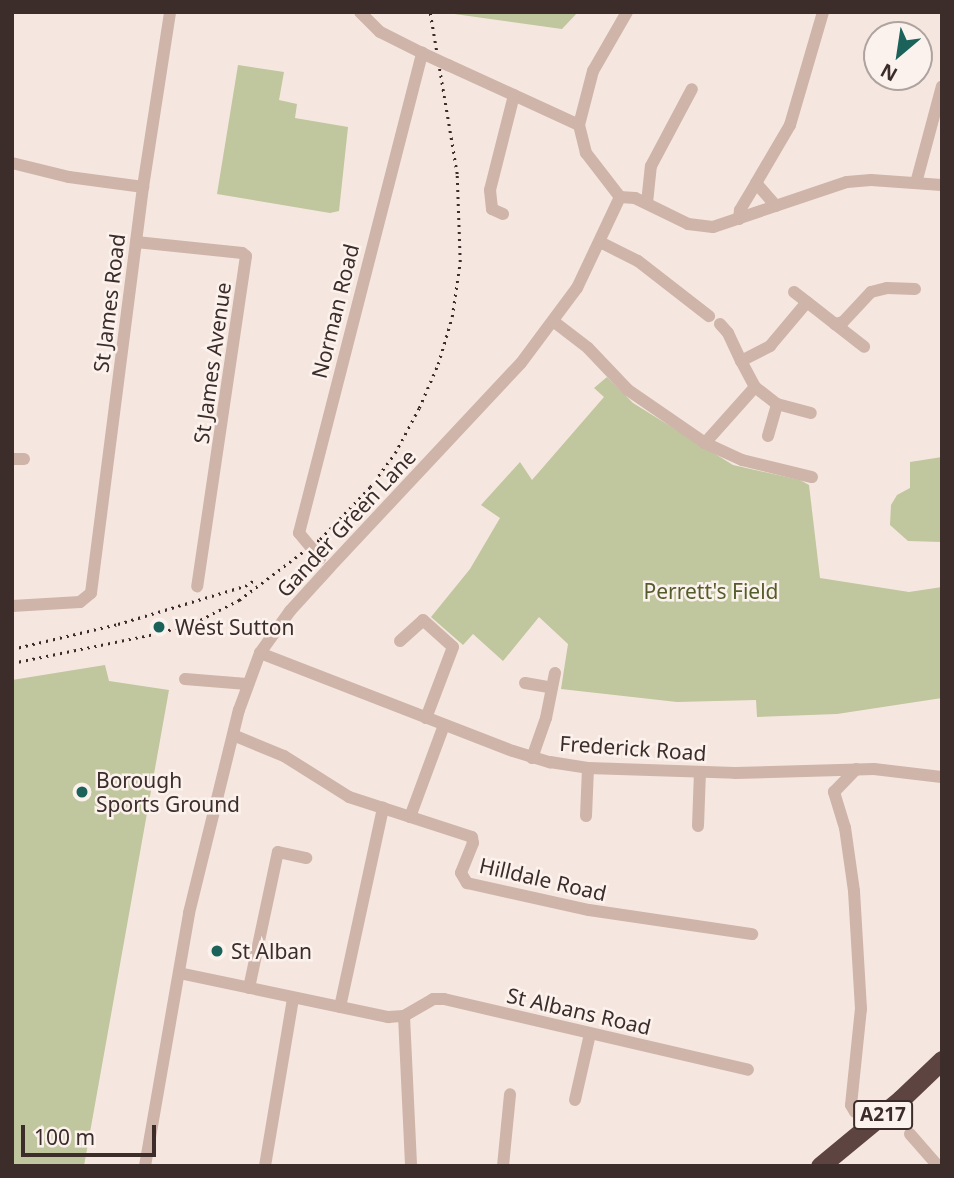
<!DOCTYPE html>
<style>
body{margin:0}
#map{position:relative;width:954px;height:1178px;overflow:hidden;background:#f5e7df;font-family:"Noto Sans",sans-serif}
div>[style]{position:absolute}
.green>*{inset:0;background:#c0c69d}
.minor>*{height:12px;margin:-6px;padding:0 6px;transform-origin:6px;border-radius:6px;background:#cfb4a9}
.highway>*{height:19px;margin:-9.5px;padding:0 9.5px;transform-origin:9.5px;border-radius:9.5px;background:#5d4440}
.rail>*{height:2.5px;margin-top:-1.25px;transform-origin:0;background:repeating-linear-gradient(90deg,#3c2c2a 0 2px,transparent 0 7px)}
.minor-bridge>*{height:12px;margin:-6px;padding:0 6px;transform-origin:6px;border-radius:6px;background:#cfb4a9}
.dots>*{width:19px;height:19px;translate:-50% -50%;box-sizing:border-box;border:4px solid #fcf2ed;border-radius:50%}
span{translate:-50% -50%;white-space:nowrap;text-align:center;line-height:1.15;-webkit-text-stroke:5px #fcf2ed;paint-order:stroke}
.shield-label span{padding:2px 5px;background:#fcf2ed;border:2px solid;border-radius:5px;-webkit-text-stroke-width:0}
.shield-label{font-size:19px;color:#3c2c2a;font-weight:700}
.street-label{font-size:21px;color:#3c2c2a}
.park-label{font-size:21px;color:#535d2b}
.poi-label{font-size:21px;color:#3c2c2a}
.left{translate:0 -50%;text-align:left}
.frame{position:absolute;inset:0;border:14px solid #3c2c2a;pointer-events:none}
.north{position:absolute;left:863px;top:21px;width:70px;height:70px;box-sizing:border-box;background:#fcf2ed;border:2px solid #afa39f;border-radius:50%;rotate:209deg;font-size:19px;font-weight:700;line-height:28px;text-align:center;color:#3c2c2a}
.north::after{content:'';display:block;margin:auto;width:24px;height:32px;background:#1b625a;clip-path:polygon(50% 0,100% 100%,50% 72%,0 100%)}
.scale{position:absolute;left:21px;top:1125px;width:135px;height:32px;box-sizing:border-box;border:4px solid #3c2c2a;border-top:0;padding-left:9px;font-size:21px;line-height:24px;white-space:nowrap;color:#3c2c2a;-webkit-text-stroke:5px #fcf2ed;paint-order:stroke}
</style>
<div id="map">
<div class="green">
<i style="clip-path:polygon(440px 12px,578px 12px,562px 29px)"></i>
<i style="clip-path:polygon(238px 65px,284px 72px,279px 100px,297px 104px,295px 118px,348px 127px,339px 211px,330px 213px,217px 194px)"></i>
<i style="clip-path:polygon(607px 377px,633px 403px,733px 465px,800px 480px,809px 485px,820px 578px,909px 592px,942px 587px,942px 698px,837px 714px,757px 717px,756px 700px,677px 702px,561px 689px,568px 644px,539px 617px,503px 661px,473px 634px,463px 645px,431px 617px,470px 569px,500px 518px,481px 505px,520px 462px,532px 480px,604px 397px,594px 388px)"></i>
<i style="clip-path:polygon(942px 457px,942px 542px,908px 541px,890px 525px,891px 505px,897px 495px,910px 488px,910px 462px)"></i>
<i style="clip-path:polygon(105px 665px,109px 681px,169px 690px,84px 1166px,12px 1166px,12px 680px)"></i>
</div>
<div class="minor">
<i style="left:448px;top:65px;width:144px;rotate:24.6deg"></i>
<i style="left:12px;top:163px;width:59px;rotate:13.8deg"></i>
<i style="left:69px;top:177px;width:75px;rotate:7.7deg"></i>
<i style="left:916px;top:183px;width:100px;rotate:-75deg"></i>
<i style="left:620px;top:197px;width:15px;rotate:4deg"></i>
<i style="left:635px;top:198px;width:59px;rotate:26.1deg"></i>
<i style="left:688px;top:224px;width:25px;rotate:7deg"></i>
<i style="left:713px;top:227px;width:141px;rotate:-18.6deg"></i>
<i style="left:847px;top:182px;width:24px;rotate:-5deg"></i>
<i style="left:871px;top:180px;width:71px;rotate:4deg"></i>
<i style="left:620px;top:197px;width:56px;rotate:-127.7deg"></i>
<i style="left:586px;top:153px;width:29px;rotate:-104deg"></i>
<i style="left:579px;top:125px;width:56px;rotate:-75.5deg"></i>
<i style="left:593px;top:71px;width:68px;rotate:-60deg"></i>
<i style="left:647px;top:203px;width:37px;rotate:-84deg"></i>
<i style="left:651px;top:166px;width:87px;rotate:-62deg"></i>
<i style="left:776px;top:206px;width:30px;rotate:-131deg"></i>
<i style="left:756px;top:183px;width:67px;rotate:-59.6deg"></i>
<i style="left:790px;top:125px;width:118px;rotate:-73.7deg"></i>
<i style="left:503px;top:214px;width:12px;rotate:-156deg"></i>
<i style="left:492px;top:209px;width:19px;rotate:-96deg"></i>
<i style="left:490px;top:190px;width:98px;rotate:-75.8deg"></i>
<i style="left:739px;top:219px;width:9px;rotate:-84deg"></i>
<i style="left:740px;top:210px;width:31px;rotate:-59deg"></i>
<i style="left:136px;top:242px;width:107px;rotate:5.9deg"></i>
<i style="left:242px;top:253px;width:5px;rotate:37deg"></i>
<i style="left:246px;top:256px;width:334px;rotate:98.4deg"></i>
<i style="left:600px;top:242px;width:42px;rotate:26.6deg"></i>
<i style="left:638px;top:261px;width:90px;rotate:37.8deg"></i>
<i style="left:794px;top:292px;width:16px;rotate:38deg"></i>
<i style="left:553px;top:321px;width:44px;rotate:37.6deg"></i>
<i style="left:588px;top:348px;width:58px;rotate:46.4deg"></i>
<i style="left:628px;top:390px;width:93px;rotate:34.5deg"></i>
<i style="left:705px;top:443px;width:41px;rotate:24.7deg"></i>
<i style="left:742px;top:460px;width:72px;rotate:13.7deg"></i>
<i style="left:720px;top:324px;width:12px;rotate:48deg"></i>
<i style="left:728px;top:333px;width:31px;rotate:65deg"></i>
<i style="left:835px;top:324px;width:37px;rotate:38deg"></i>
<i style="left:755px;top:387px;width:28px;rotate:38deg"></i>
<i style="left:777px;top:404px;width:35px;rotate:15deg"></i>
<i style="left:768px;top:436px;width:33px;rotate:-74deg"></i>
<i style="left:705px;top:443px;width:75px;rotate:-48.2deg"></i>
<i style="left:755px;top:387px;width:30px;rotate:-118deg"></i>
<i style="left:741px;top:361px;width:33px;rotate:-27deg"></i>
<i style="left:770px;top:346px;width:57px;rotate:-49.9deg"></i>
<i style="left:807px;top:302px;width:36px;rotate:38deg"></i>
<i style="left:835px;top:324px;width:8px;rotate:-14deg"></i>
<i style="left:843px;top:322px;width:41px;rotate:-47deg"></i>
<i style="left:871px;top:292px;width:16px;rotate:-14deg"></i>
<i style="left:887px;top:288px;width:28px;rotate:2deg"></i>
<i style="left:12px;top:459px;width:12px"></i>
<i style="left:299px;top:533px;width:496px;rotate:-75.6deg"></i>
<i style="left:422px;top:53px;width:47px;rotate:-153.4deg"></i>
<i style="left:380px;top:32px;width:28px;rotate:-135deg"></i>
<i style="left:12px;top:606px;width:68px;rotate:-3.4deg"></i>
<i style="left:80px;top:602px;width:14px;rotate:-39deg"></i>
<i style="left:91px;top:593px;width:409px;rotate:-82.7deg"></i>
<i style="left:143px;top:187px;width:177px;rotate:-81.2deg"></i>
<i style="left:400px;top:641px;width:31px;rotate:-42deg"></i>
<i style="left:423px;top:620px;width:40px;rotate:42deg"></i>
<i style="left:453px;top:647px;width:76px;rotate:110.8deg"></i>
<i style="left:260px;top:653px;width:271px;rotate:21.2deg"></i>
<i style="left:513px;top:751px;width:39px;rotate:17deg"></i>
<i style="left:550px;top:762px;width:38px;rotate:9deg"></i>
<i style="left:588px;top:768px;width:147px;rotate:1.9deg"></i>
<i style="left:735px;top:773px;width:139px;rotate:-1.6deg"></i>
<i style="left:874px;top:769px;width:68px;rotate:6.7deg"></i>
<i style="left:185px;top:679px;width:62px;rotate:4.6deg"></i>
<i style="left:525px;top:683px;width:27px;rotate:10deg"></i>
<i style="left:233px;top:735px;width:55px;rotate:22.4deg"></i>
<i style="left:284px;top:756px;width:77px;rotate:32.2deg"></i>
<i style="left:349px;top:797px;width:129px;rotate:18deg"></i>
<i style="left:472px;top:837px;width:6px;rotate:81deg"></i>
<i style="left:473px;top:843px;width:32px;rotate:112deg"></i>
<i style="left:461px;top:873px;width:12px;rotate:59deg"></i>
<i style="left:467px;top:883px;width:125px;rotate:12.5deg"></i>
<i style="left:589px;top:910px;width:165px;rotate:8.4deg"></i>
<i style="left:532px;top:758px;width:42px;rotate:-70.7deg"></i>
<i style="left:546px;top:718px;width:46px;rotate:-78.7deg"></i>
<i style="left:586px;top:816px;width:48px;rotate:-87.6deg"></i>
<i style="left:410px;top:817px;width:98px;rotate:-69.7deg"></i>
<i style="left:698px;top:826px;width:54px;rotate:-87.9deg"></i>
<i style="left:179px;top:973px;width:214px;rotate:11.9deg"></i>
<i style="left:388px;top:1017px;width:16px;rotate:-4deg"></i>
<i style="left:404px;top:1016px;width:34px;rotate:-30deg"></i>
<i style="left:433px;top:999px;width:11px"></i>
<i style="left:444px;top:999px;width:312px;rotate:13.1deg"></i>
<i style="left:249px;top:988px;width:139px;rotate:-78deg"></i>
<i style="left:278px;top:852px;width:29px;rotate:12deg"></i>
<i style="left:340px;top:1007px;width:204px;rotate:-77.8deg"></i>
<i style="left:404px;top:1016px;width:150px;rotate:87.3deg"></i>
<i style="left:575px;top:1100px;width:68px;rotate:-77.2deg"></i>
<i style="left:855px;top:1112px;width:8px;rotate:-120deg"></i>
<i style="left:851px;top:1105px;width:97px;rotate:-84.1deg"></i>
<i style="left:861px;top:1009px;width:118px;rotate:-93.4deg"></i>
<i style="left:854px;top:891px;width:64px;rotate:-98.1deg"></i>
<i style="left:845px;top:828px;width:38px;rotate:-107deg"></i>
<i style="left:834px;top:792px;width:32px;rotate:-46deg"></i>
<i style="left:910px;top:1134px;width:43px;rotate:48.8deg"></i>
<i style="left:145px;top:1166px;width:257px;rotate:-80.1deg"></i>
<i style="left:189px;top:913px;width:209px;rotate:-76.2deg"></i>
<i style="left:239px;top:710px;width:61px;rotate:-69.8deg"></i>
<i style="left:260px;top:653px;width:52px;rotate:-54.5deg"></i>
<i style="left:290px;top:611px;width:59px;rotate:-47.7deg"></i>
<i style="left:330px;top:567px;width:279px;rotate:-46.9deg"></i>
<i style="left:521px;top:363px;width:94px;rotate:-53.3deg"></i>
<i style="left:577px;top:288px;width:101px;rotate:-64.7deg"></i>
<i style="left:265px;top:1166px;width:170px;rotate:-80.5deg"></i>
<i style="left:503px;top:1166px;width:72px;rotate:-84.4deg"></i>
</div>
<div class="highway">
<i style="left:820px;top:1166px;width:105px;rotate:-39.6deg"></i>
<i style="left:901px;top:1099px;width:57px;rotate:-43.6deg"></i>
</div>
<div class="rail">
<i style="left:12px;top:649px;width:109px;rotate:-13.3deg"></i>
<i style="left:118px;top:624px;width:133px;rotate:-16.7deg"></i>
<i style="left:245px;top:586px;width:13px;rotate:-32deg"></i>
<i style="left:12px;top:663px;width:146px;rotate:-11.5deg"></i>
<i style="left:155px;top:634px;width:41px;rotate:-15.8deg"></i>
<i style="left:194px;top:623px;width:51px;rotate:-27.1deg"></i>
<i style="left:239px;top:600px;width:101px;rotate:-37deg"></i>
<i style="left:320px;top:539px;width:72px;rotate:-46.1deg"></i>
<i style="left:370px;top:487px;width:42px;rotate:-53.7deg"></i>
<i style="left:395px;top:453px;width:51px;rotate:-61.9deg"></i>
<i style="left:419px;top:408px;width:48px;rotate:-66.6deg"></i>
<i style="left:438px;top:364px;width:49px;rotate:-73.4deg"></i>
<i style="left:452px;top:317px;width:56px;rotate:-81.7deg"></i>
<i style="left:460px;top:262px;width:88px;rotate:-92deg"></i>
<i style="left:457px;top:174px;width:164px;rotate:-99.5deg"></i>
</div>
<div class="minor-bridge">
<i style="left:422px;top:53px;width:29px;rotate:25deg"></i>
<i style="left:299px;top:533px;width:33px;rotate:50deg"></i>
</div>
<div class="dots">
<i style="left:159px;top:627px;background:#1b625a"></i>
<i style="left:82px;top:792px;background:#1b625a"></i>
<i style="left:217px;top:951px;background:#1b625a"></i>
</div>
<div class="shield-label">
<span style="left:883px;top:1115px">A217</span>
</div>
<div class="street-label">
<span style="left:109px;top:303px;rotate:-83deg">St James Road</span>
<span style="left:335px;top:311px;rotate:-76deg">Norman Road</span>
<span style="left:212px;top:363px;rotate:-82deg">St James Avenue</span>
<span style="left:346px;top:523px;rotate:-47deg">Gander Green Lane</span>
<span style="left:633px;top:748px;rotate:4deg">Frederick Road</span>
<span style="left:543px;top:879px;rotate:13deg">Hilldale Road</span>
<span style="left:579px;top:1011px;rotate:13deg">St Albans Road</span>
</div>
<div class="park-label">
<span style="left:711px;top:591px">Perrett's Field</span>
</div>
<div class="poi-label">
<span class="left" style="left:175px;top:627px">West Sutton</span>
<span class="left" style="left:96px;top:792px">Borough<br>Sports Ground</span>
<span class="left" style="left:231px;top:951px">St Alban</span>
</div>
<div class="frame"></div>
<div class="north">N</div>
<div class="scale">100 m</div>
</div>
